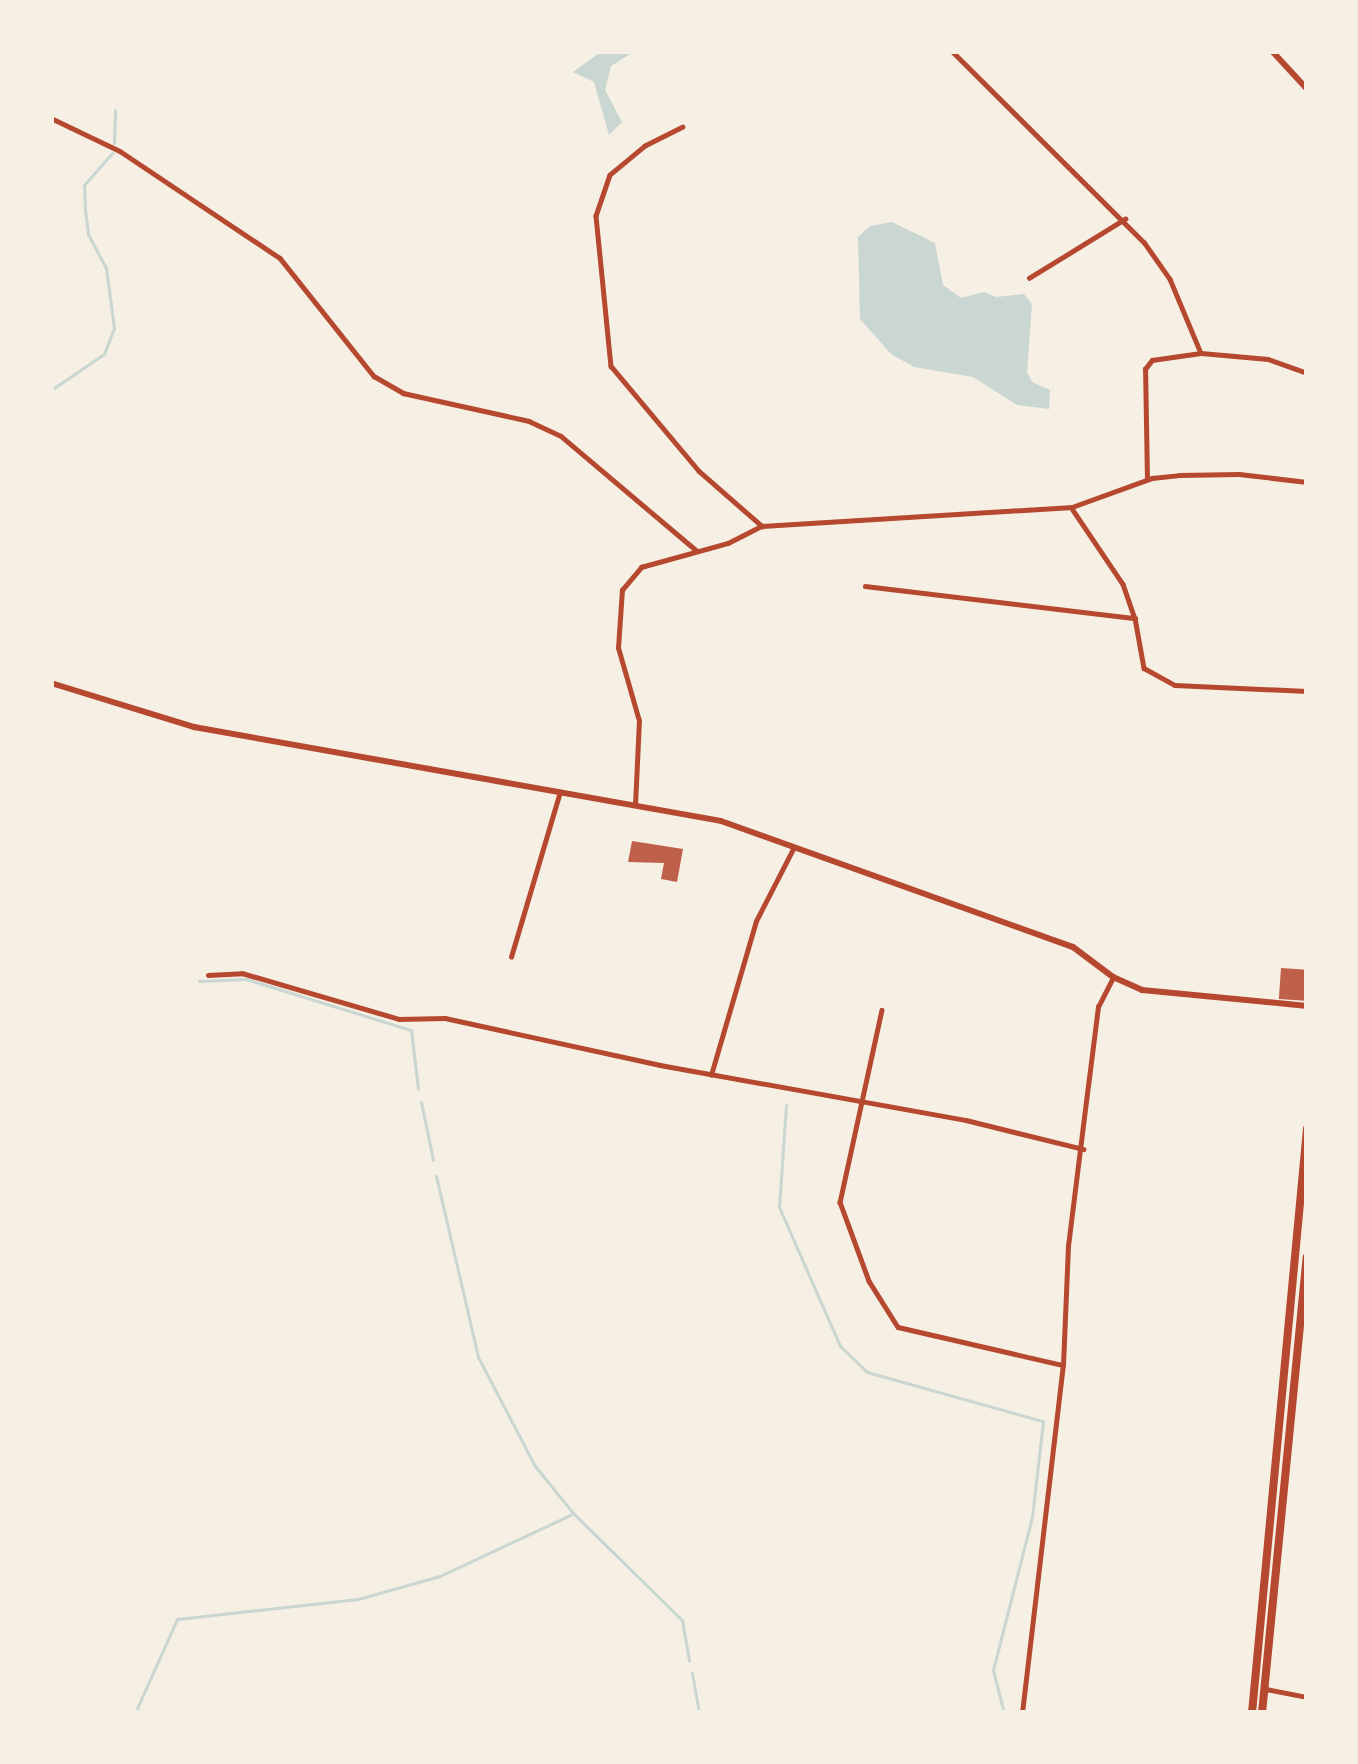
<!DOCTYPE html>
<style>
body{margin:0}
#map{position:relative;width:1358px;height:1764px;overflow:hidden;background:#f6efe4;font-family:Helvetica,sans-serif}
div>[style]{position:absolute}
.water>*{inset:0;background:#c9d6d2}
.stream>*{height:3px;margin:-1.5px;padding:0 1.5px;transform-origin:1.5px;border-radius:1.5px;background:#c9d6d2}
.building>*{inset:0;background:#bf614a;transform-origin:0 0}
.minor>*{height:4.5px;margin:-2.25px;padding:0 2.25px;transform-origin:2.25px;border-radius:2.25px;background:#b5482f}
.tertiary>*{height:6px;margin:-3px;padding:0 3px;transform-origin:3px;border-radius:3px;background:#b5482f}
.primary>*{height:8px;margin:-4px;padding:0 4px;transform-origin:4px;border-radius:4px;background:#b5482f}
span{translate:-50% -50%;white-space:nowrap;text-align:center;line-height:1.15;-webkit-text-stroke:9px #f6efe4;paint-order:stroke}
.frame{position:absolute;inset:0;border:54px solid #f6efe4;pointer-events:none}
</style>
<div id="map">
<div class="water">
<i style="clip-path:polygon(602px 51px,635px 51px,611px 66px,605px 90px,622px 122px,609px 135px,594px 82px,573px 72px)"></i>
<i style="clip-path:polygon(892px 222px,935px 243px,943px 285px,961px 298px,984px 292px,996px 297px,1024px 294px,1032px 304px,1027px 372px,1032px 382px,1050px 390px,1049px 409px,1017px 405px,973px 377px,914px 367px,891px 354px,860px 319px,858px 237px,870px 226px)"></i>
</div>
<div class="stream">
<i style="left:114px;top:143px;width:33px;rotate:-88deg"></i>
<i style="left:51px;top:390px;width:64px;rotate:-34.2deg"></i>
<i style="left:104px;top:354px;width:28px;rotate:-69deg"></i>
<i style="left:114px;top:328px;width:61px;rotate:-97.6deg"></i>
<i style="left:106px;top:268px;width:38px;rotate:-118deg"></i>
<i style="left:88px;top:234px;width:24px;rotate:-97deg"></i>
<i style="left:85px;top:210px;width:25px;rotate:-92deg"></i>
<i style="left:84px;top:185px;width:43px;rotate:-48.8deg"></i>
<i style="left:199px;top:981px;width:47px;rotate:-2.4deg"></i>
<i style="left:246px;top:979px;width:173px;rotate:17.2deg"></i>
<i style="left:411px;top:1030px;width:59px;rotate:83.2deg"></i>
<i style="left:421px;top:1102px;width:59px;rotate:78.3deg"></i>
<i style="left:786px;top:1105px;width:102px;rotate:93.9deg"></i>
<i style="left:779px;top:1207px;width:152px;rotate:66.3deg"></i>
<i style="left:840px;top:1346px;width:37px;rotate:44deg"></i>
<i style="left:867px;top:1372px;width:183px;rotate:15.6deg"></i>
<i style="left:1043px;top:1421px;width:97px;rotate:96.5deg"></i>
<i style="left:1032px;top:1517px;width:158px;rotate:104.3deg"></i>
<i style="left:993px;top:1670px;width:44px;rotate:75.7deg"></i>
<i style="left:436px;top:1176px;width:186px;rotate:76.9deg"></i>
<i style="left:478px;top:1357px;width:123px;rotate:62.4deg"></i>
<i style="left:535px;top:1466px;width:60px;rotate:51deg"></i>
<i style="left:573px;top:1513px;width:153px;rotate:44.5deg"></i>
<i style="left:682px;top:1620px;width:41px;rotate:80.1deg"></i>
<i style="left:692px;top:1673px;width:41px;rotate:80.1deg"></i>
<i style="left:135px;top:1713px;width:103px;rotate:-65.9deg"></i>
<i style="left:177px;top:1619px;width:182px;rotate:-6.3deg"></i>
<i style="left:358px;top:1599px;width:85px;rotate:-15.7deg"></i>
<i style="left:440px;top:1576px;width:144px;rotate:-25.1deg"></i>
</div>
<div class="building">
<i style="clip-path:polygon(632px 841px,683px 849px,677px 882px,661px 879px,664px 863px,628px 862px)"></i>
<i style="left:1281px;top:968px;width:26px;height:31px;rotate:4deg"></i>
</div>
<div class="minor">
<i style="left:952px;top:51px;width:271px;rotate:44.9deg"></i>
<i style="left:1144px;top:242px;width:45px;rotate:54.9deg"></i>
<i style="left:1170px;top:279px;width:80px;rotate:67.3deg"></i>
<i style="left:51px;top:118px;width:76px;rotate:25.6deg"></i>
<i style="left:120px;top:151px;width:192px;rotate:33.8deg"></i>
<i style="left:280px;top:258px;width:151px;rotate:51.5deg"></i>
<i style="left:374px;top:376px;width:34px;rotate:30deg"></i>
<i style="left:403px;top:393px;width:129px;rotate:12.5deg"></i>
<i style="left:529px;top:421px;width:35px;rotate:25deg"></i>
<i style="left:561px;top:436px;width:177px;rotate:40.2deg"></i>
<i style="left:683px;top:127px;width:42px;rotate:153.4deg"></i>
<i style="left:645px;top:146px;width:45px;rotate:140.4deg"></i>
<i style="left:610px;top:175px;width:43px;rotate:108.9deg"></i>
<i style="left:596px;top:216px;width:151px;rotate:84.3deg"></i>
<i style="left:611px;top:366px;width:137px;rotate:50deg"></i>
<i style="left:699px;top:471px;width:84px;rotate:41.1deg"></i>
<i style="left:762px;top:526px;width:311px;rotate:-3.5deg"></i>
<i style="left:1072px;top:507px;width:85px;rotate:-19.9deg"></i>
<i style="left:1152px;top:478px;width:27px;rotate:-6deg"></i>
<i style="left:1179px;top:475px;width:60px;rotate:-1deg"></i>
<i style="left:1239px;top:474px;width:68px;rotate:6.7deg"></i>
<i style="left:1029px;top:278px;width:113px;rotate:-31.6deg"></i>
<i style="left:1147px;top:480px;width:111px;rotate:-91deg"></i>
<i style="left:1145px;top:369px;width:11px;rotate:-52deg"></i>
<i style="left:1152px;top:360px;width:49px;rotate:-8.1deg"></i>
<i style="left:1201px;top:353px;width:67px;rotate:5.1deg"></i>
<i style="left:1268px;top:359px;width:41px;rotate:19.7deg"></i>
<i style="left:1073px;top:510px;width:89px;rotate:56deg"></i>
<i style="left:1123px;top:584px;width:36px;rotate:71deg"></i>
<i style="left:865px;top:586px;width:272px;rotate:6.8deg"></i>
<i style="left:1135px;top:618px;width:51px;rotate:79.8deg"></i>
<i style="left:1144px;top:668px;width:35px;rotate:29deg"></i>
<i style="left:1175px;top:685px;width:132px;rotate:2.6deg"></i>
<i style="left:635px;top:805px;width:84px;rotate:-87.3deg"></i>
<i style="left:639px;top:721px;width:76px;rotate:-106deg"></i>
<i style="left:618px;top:648px;width:58px;rotate:-86.1deg"></i>
<i style="left:622px;top:590px;width:30px;rotate:-50deg"></i>
<i style="left:641px;top:567px;width:90px;rotate:-15.4deg"></i>
<i style="left:728px;top:543px;width:38px;rotate:-27deg"></i>
<i style="left:511px;top:957px;width:172px;rotate:-73.5deg"></i>
<i style="left:208px;top:975px;width:34px;rotate:-3deg"></i>
<i style="left:242px;top:973px;width:164px;rotate:16.3deg"></i>
<i style="left:399px;top:1019px;width:46px;rotate:-1.2deg"></i>
<i style="left:445px;top:1018px;width:220px;rotate:12.3deg"></i>
<i style="left:660px;top:1065px;width:311px;rotate:10.2deg"></i>
<i style="left:966px;top:1120px;width:121px;rotate:13.9deg"></i>
<i style="left:882px;top:1010px;width:197px;rotate:102.3deg"></i>
<i style="left:840px;top:1202px;width:84px;rotate:69.8deg"></i>
<i style="left:869px;top:1281px;width:54px;rotate:57.8deg"></i>
<i style="left:898px;top:1327px;width:169px;rotate:13deg"></i>
<i style="left:711px;top:1075px;width:160px;rotate:-73.7deg"></i>
<i style="left:756px;top:921px;width:83px;rotate:-62.8deg"></i>
<i style="left:1266px;top:1689px;width:42px;rotate:11deg"></i>
<i style="left:1022px;top:1713px;width:350px;rotate:-83.3deg"></i>
<i style="left:1063px;top:1365px;width:119px;rotate:-87.6deg"></i>
<i style="left:1068px;top:1246px;width:161px;rotate:-82.9deg"></i>
<i style="left:1088px;top:1086px;width:80px;rotate:-82.8deg"></i>
<i style="left:1098px;top:1007px;width:34px;rotate:-63deg"></i>
</div>
<div class="tertiary">
<i style="left:1272px;top:51px;width:52px;rotate:47.4deg"></i>
<i style="left:51px;top:683px;width:150px;rotate:17.1deg"></i>
<i style="left:194px;top:727px;width:535px;rotate:10.11deg"></i>
<i style="left:721px;top:821px;width:374px;rotate:19.7deg"></i>
<i style="left:1073px;top:947px;width:50px;rotate:36.9deg"></i>
<i style="left:1113px;top:977px;width:32px;rotate:24deg"></i>
<i style="left:1142px;top:990px;width:166px;rotate:5.5deg"></i>
</div>
<div class="primary">
<i style="left:1252px;top:1713px;width:587px;rotate:-84.62deg"></i>
<i style="left:1262px;top:1713px;width:458px;rotate:-84.4deg"></i>
</div>
<div class="frame"></div>
</div>
